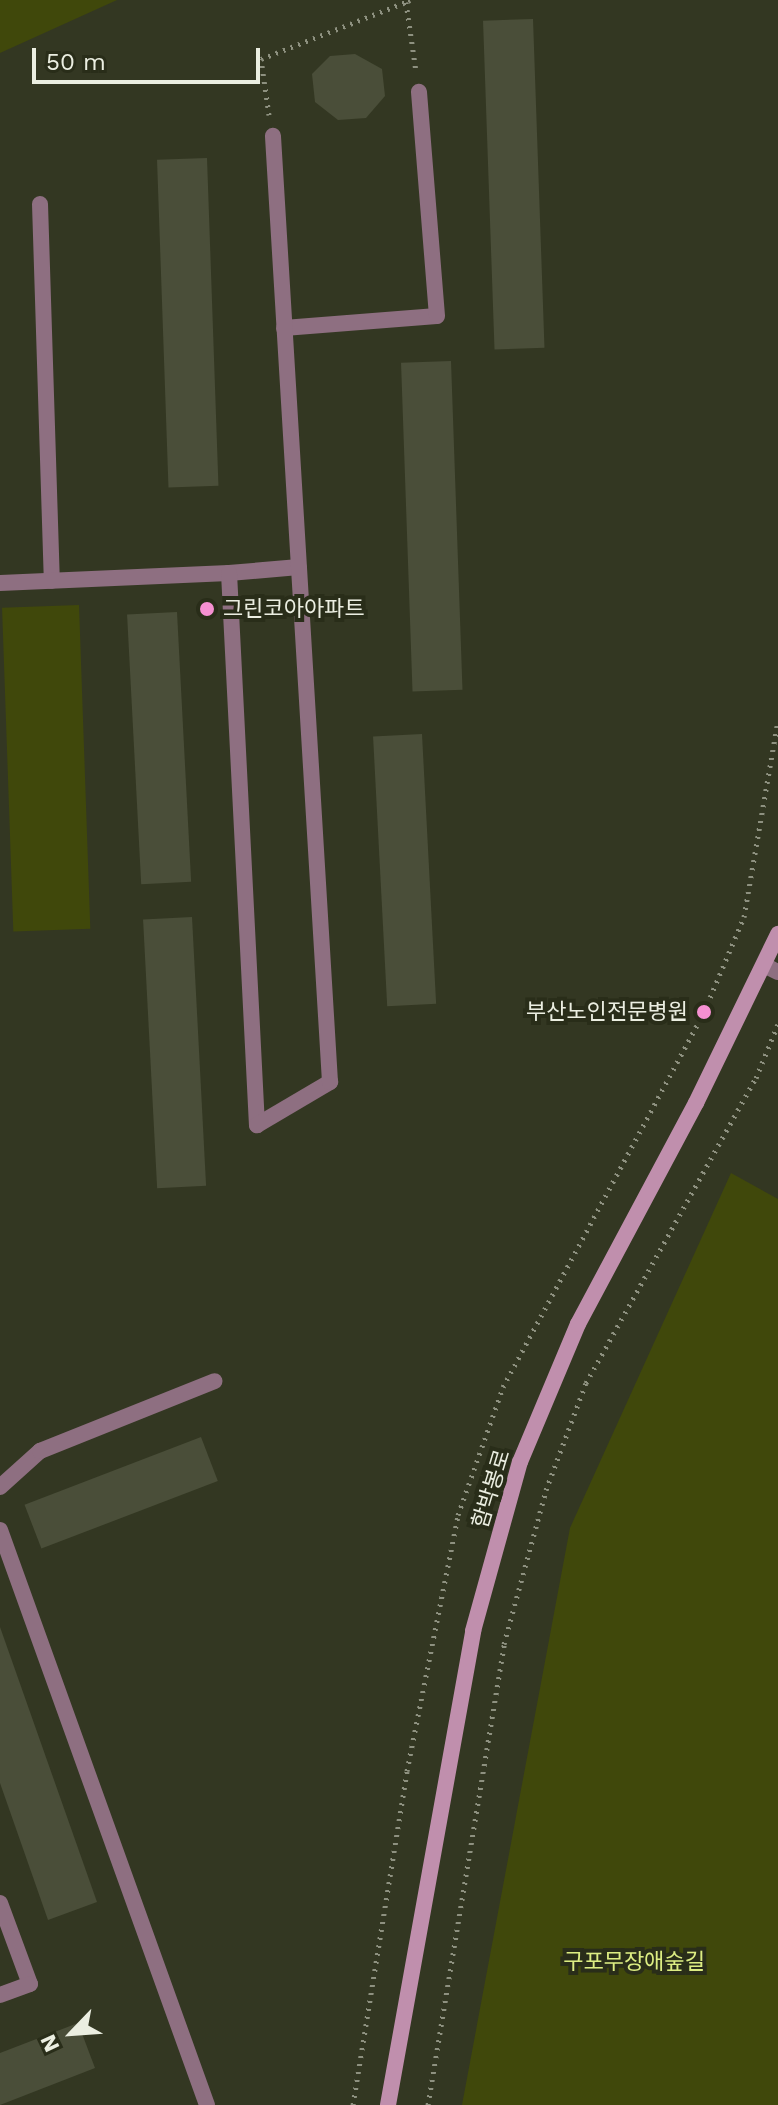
<!DOCTYPE html>
<meta charset="utf-8">
<style>
body{margin:0}
#map{position:relative;width:778px;height:2105px;overflow:hidden;background:#333722;font-family:"Work Sans","Noto Sans KR",sans-serif}
div>[style]{position:absolute}
.green>*{inset:0;background:#40480b;transform-origin:0 0}
.building>*{inset:0;background:#4a4e39;transform-origin:0 0}
.path>*{height:5px;margin-top:-2.5px;transform-origin:0;background:repeating-linear-gradient(90deg,#8e9180 0 2px,transparent 0 8px)}
.lane>*{height:16px;margin:-8px;padding:0 8px;transform-origin:8px;border-radius:8px;background:#8e6f81}
.secondary>*{height:16px;margin:-8px;padding:0 8px;transform-origin:8px;border-radius:8px;background:#c08fad}
.dots>*{width:22px;height:22px;translate:-50% -50%;box-sizing:border-box;border:4px solid #292d19;border-radius:50%}
span{translate:-50% -50%;white-space:nowrap;text-align:center;line-height:1.15;-webkit-text-stroke:8px #292d19;paint-order:stroke}
.poi-label{font-size:22px;color:#ebeee1}
.left{translate:0 -50%;text-align:left}
.right{translate:-100% -50%;text-align:right}
.street-label{font-size:22px;color:#ebeee1}
.park-label{font-size:22px;color:#dced82}
.north{position:absolute;left:32px;top:1993px;width:80px;height:80px;-webkit-text-stroke:6px #292d19;paint-order:stroke;rotate:245deg;font-size:22px;font-weight:700;line-height:32px;text-align:center;color:#ebeee1}
.north::after{content:'';display:block;margin:auto;width:28px;height:36px;background:#ebeee1;clip-path:polygon(50% 0,100% 100%,50% 72%,0 100%)}
.scale{position:absolute;left:32px;top:48px;width:228px;height:36px;box-sizing:border-box;border:4px solid #ebeee1;border-top:0;padding-left:10px;font-size:24px;line-height:28px;white-space:nowrap;color:#ebeee1;-webkit-text-stroke:6px #292d19;paint-order:stroke}
</style>
<div id="map">
<div class="green">
<i style="clip-path:polygon(0 0,117px 0,0 53px)"></i>
<i style="left:79px;top:605px;width:324px;height:77px;rotate:88deg"></i>
<i style="clip-path:polygon(731px 1173px,778px 1199px,778px 2105px,462px 2105px,570px 1528px)"></i>
</div>
<div class="building">
<i style="left:533px;top:19px;width:329px;height:50px;rotate:88deg"></i>
<i style="clip-path:polygon(355px 54px,382px 69px,385px 96px,366px 118px,338px 120px,315px 102px,312px 74px,330px 56px)"></i>
<i style="left:207px;top:158px;width:328px;height:50px;rotate:88deg"></i>
<i style="left:451px;top:361px;width:329px;height:50px;rotate:88deg"></i>
<i style="left:177px;top:612px;width:270px;height:50px;rotate:87deg"></i>
<i style="left:422px;top:734px;width:270px;height:49px;rotate:87deg"></i>
<i style="left:192px;top:917px;width:269px;height:49px;rotate:87deg"></i>
<i style="left:201px;top:1437px;width:47px;height:189px;rotate:69deg"></i>
<i style="clip-path:polygon(0 1627px,97px 1902px,48px 1920px,0 1783px)"></i>
<i style="clip-path:polygon(78px 2023px,95px 2068px,0 2105px,0 2053px)"></i>
</div>
<div class="path">
<i style="left:410px;top:0;width:4px;rotate:153deg"></i>
<i style="left:406px;top:2px;width:70px;rotate:81.8deg"></i>
<i style="left:269px;top:115px;width:57px;rotate:-98.1deg"></i>
<i style="left:261px;top:59px;width:156px;rotate:-21.5deg"></i>
<i style="left:353px;top:2105px;width:338px;rotate:-80.8deg"></i>
<i style="left:407px;top:1771px;width:261px;rotate:-78.7deg"></i>
<i style="left:458px;top:1515px;width:136px;rotate:-70.6deg"></i>
<i style="left:503px;top:1387px;width:425px;rotate:-61.8deg"></i>
<i style="left:704px;top:1012px;width:103px;rotate:-67.2deg"></i>
<i style="left:744px;top:917px;width:200px;rotate:-80.2deg"></i>
<i style="left:428px;top:2105px;width:467px;rotate:-80.6deg"></i>
<i style="left:504px;top:1644px;width:160px;rotate:-74.7deg"></i>
<i style="left:546px;top:1490px;width:114px;rotate:-69.5deg"></i>
<i style="left:586px;top:1383px;width:349px;rotate:-60.9deg"></i>
<i style="left:756px;top:1078px;width:58px;rotate:-67.8deg"></i>
</div>
<div class="lane">
<i style="left:40px;top:204px;width:377px;rotate:88.2deg"></i>
<i style="left:284px;top:328px;width:153px;rotate:-4.5deg"></i>
<i style="left:437px;top:316px;width:225px;rotate:-94.6deg"></i>
<i style="left:229px;top:573px;width:70px;rotate:-4.9deg"></i>
<i style="left:0;top:583px;width:229px;rotate:-2.5deg"></i>
<i style="left:229px;top:573px;width:553px;rotate:87.1deg"></i>
<i style="left:257px;top:1125px;width:85px;rotate:-30.5deg"></i>
<i style="left:330px;top:1082px;width:948px;rotate:-93.45deg"></i>
<i style="left:766px;top:966px;width:13px;rotate:27deg"></i>
<i style="left:0;top:1487px;width:54px;rotate:-42deg"></i>
<i style="left:40px;top:1451px;width:188px;rotate:-21.8deg"></i>
<i style="left:0;top:1530px;width:611px;rotate:70.2deg"></i>
<i style="left:0;top:1903px;width:86px;rotate:69.7deg"></i>
<i style="left:30px;top:1984px;width:32px;rotate:160deg"></i>
</div>
<div class="secondary">
<i style="left:388px;top:2105px;width:482px;rotate:-79.8deg"></i>
<i style="left:473px;top:1631px;width:175px;rotate:-74.5deg"></i>
<i style="left:520px;top:1462px;width:150px;rotate:-67.2deg"></i>
<i style="left:578px;top:1324px;width:251px;rotate:-61.9deg"></i>
<i style="left:696px;top:1103px;width:188px;rotate:-64.1deg"></i>
</div>
<div class="dots">
<i style="left:207px;top:609px;background:#f590d1"></i>
<i style="left:704px;top:1012px;background:#f590d1"></i>
</div>
<div class="poi-label">
<span class="left" style="left:223px;top:609px">그린코아아파트</span>
<span class="right" style="left:688px;top:1012px">부산노인전문병원</span>
</div>
<div class="street-label">
<span style="left:491px;top:1489px;rotate:-73deg">함박봉로</span>
</div>
<div class="park-label">
<span style="left:634px;top:1962px">구포무장애숲길</span>
</div>
<div class="north">N</div>
<div class="scale">50 m</div>
</div>
